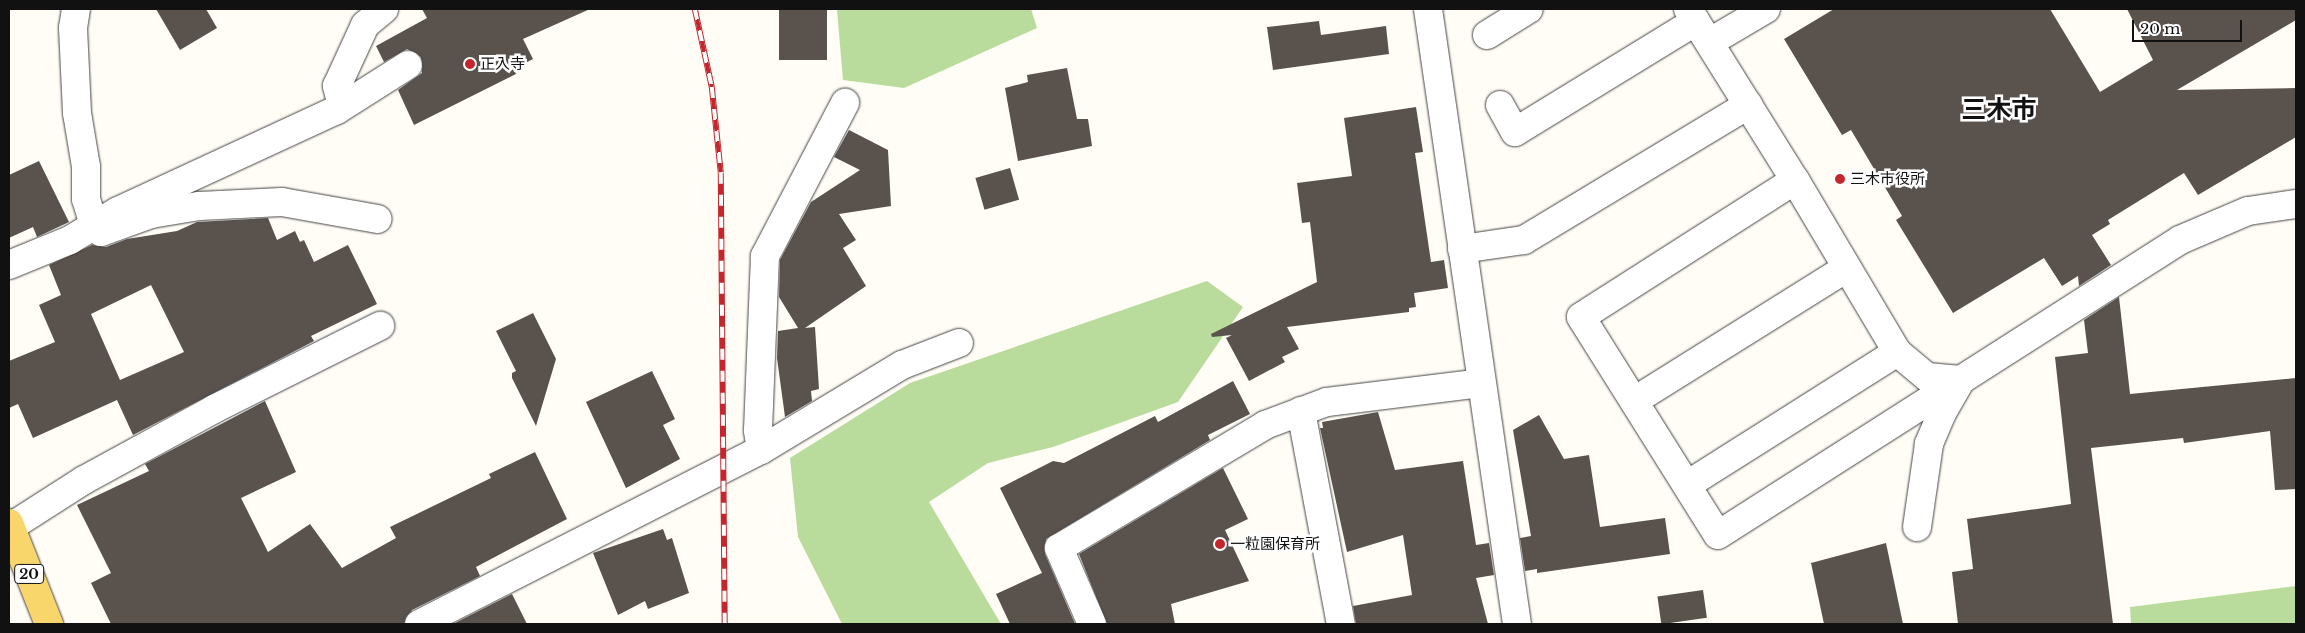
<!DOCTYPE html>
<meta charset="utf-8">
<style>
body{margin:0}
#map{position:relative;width:2305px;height:633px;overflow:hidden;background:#fffdf5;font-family:"Libre Baskerville","Noto Sans JP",serif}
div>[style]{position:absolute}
.forest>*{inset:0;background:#b9dc9c}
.building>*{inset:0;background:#5a524d;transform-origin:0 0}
.roads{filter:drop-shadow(0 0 1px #444) drop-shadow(0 0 1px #444)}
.minor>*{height:28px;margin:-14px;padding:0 14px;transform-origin:14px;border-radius:14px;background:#fff}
.major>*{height:28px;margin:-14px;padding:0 14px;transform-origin:14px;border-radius:14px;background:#f9d66b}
.rail>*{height:5.5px;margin-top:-2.75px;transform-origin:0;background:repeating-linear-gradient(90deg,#fff 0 11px,#c4262e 0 22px);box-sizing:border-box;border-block:1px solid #c4262e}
.dots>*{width:14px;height:14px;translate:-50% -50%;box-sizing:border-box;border:2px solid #fff;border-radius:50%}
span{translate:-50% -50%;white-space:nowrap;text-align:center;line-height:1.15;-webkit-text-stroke:5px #fff;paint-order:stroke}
.shield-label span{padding:1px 4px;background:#fff;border:1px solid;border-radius:4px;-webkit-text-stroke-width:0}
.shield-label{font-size:14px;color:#111;font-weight:700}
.poi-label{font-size:15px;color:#111}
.left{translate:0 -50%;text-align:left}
.town-label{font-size:25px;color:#111;font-weight:700}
.frame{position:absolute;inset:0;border:10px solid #111;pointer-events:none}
.scale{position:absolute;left:2132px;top:20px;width:110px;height:22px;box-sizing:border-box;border:2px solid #111;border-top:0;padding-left:6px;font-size:15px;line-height:18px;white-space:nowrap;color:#111;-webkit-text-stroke:4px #fff;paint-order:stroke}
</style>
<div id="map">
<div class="forest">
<i style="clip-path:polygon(819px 9px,1031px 9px,1037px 28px,904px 88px,843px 80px,837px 10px)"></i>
<i style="clip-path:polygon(1207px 281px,1243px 307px,1178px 402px,1053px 447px,988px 463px,929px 502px,1001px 624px,842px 624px,798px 537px,790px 458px,910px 383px)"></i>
<i style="clip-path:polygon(2296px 586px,2296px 624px,2131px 624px,2130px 607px)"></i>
</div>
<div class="building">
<i style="clip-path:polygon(156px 9px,206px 9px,217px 28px,180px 50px)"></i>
<i style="clip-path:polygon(422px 9px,590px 9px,523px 39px,533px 59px,514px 69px,516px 74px,414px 125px,398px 90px,422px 73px,421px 57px,407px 49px,384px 62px,376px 46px,427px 18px)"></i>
<i style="left:779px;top:9px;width:48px;height:51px"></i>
<i style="clip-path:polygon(1834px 9px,2050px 9px,2100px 92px,2153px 60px,2127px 9px,2296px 9px,2296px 20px,2177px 90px,2296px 88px,2296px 137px,2198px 195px,2184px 173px,2108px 220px,2110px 224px,2092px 235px,2111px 265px,2079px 286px,2078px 276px,2062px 286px,2044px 258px,1953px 313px,1896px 220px,1902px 216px,1851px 130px,1842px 135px,1784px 39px)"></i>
<i style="clip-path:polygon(1319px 21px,1321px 35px,1386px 26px,1389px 54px,1273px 70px,1267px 27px)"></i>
<i style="clip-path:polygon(1067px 68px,1077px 119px,1088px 119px,1092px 146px,1018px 161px,1005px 88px,1028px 82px,1027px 75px)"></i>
<i style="clip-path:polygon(1416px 107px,1423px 152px,1415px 153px,1431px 262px,1444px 260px,1448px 288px,1414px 293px,1416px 307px,1409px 308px,1409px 312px,1287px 327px,1299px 349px,1282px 357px,1285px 362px,1249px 381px,1226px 338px,1232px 335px,1212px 337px,1211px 334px,1317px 282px,1310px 222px,1302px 223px,1297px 183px,1352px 176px,1344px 118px)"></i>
<i style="clip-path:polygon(849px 130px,888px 150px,891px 206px,839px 214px,856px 240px,843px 248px,866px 286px,805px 328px,815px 327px,819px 389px,811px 391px,812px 401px,785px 417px,777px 358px,778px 331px,798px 328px,779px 297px,780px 260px,811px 202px,860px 170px,834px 157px)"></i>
<i style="clip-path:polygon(39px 161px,69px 222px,37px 237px,33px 227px,9px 238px,9px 175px)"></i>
<i style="left:1010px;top:168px;width:33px;height:36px;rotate:74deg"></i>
<i style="clip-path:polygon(evenodd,268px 218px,277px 240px,295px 231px,300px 242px,304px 240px,314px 262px,348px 245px,377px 304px,311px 336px,314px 341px,133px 435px,117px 400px,33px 438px,18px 404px,9px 408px,9px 361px,55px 342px,39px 305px,61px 295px,49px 265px,92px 245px,106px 247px,127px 239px,177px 231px,197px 222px,268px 218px,151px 285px,184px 352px,120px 380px,91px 314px,151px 285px)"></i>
<i style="clip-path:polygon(2119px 297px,2130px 394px,2296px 378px,2296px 489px,2275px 490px,2270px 431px,2184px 443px,2183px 438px,2091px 448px,2113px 624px,1958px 624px,1952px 572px,1973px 569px,1967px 519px,2071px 504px,2055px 357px,2088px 353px,2084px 320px)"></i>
<i style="clip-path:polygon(533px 313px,556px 359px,536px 426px,512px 378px,512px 373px,516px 371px,496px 331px)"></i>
<i style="clip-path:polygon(652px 371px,675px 419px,663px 425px,680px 459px,626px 488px,586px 402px)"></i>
<i style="clip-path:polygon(1233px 381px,1250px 414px,1208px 435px,1210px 440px,1046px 539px,1045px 554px,1075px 624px,1010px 624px,996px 594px,1042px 573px,1000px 488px,1053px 461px,1064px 463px,1155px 416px,1158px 422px)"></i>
<i style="clip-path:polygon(265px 401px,296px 472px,241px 498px,268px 552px,310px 524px,342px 568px,396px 538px,390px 527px,491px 478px,489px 474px,535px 452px,567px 519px,476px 567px,480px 576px,412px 610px,404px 624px,111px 624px,91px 583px,111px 573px,77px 505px,149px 471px,145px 464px)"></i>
<i style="clip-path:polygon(1378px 412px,1395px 470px,1463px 461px,1476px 545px,1489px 543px,1494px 575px,1476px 578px,1488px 624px,1356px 624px,1353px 606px,1412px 595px,1403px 535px,1347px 552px,1320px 428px,1323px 428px,1322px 422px)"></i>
<i style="clip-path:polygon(1539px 415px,1564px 459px,1589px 455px,1600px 527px,1665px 518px,1670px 554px,1537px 573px,1537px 569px,1525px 571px,1520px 538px,1531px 536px,1513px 430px)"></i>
<i style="clip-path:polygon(1223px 468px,1248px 519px,1225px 530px,1249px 581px,1171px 604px,1175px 624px,1107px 624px,1079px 554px)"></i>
<i style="clip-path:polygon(663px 529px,667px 540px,672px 538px,689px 593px,648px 609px,645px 601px,618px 615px,593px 553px)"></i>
<i style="clip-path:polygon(1886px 543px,1903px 624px,1824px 624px,1811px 563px)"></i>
<i style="left:1703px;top:590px;width:28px;height:46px;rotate:82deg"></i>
<i style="clip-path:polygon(512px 594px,527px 624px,453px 624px)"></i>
</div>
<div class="roads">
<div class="minor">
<i style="left:76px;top:9px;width:19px;rotate:99deg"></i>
<i style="left:73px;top:28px;width:85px;rotate:87.3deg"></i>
<i style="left:77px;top:113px;width:55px;rotate:80.5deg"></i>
<i style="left:86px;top:167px;width:32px;rotate:90deg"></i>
<i style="left:86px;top:199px;width:28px;rotate:73deg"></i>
<i style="left:94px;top:226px;width:9px;rotate:41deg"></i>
<i style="left:101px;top:232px;width:53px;rotate:-19.8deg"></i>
<i style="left:151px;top:214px;width:49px;rotate:-9.5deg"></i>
<i style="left:199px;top:206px;width:83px;rotate:-2.8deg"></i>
<i style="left:282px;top:202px;width:97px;rotate:10.1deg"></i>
<i style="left:1428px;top:9px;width:621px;rotate:81.77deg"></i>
<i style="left:1688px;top:9px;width:202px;rotate:58deg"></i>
<i style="left:1795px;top:180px;width:200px;rotate:59.3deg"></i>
<i style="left:1897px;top:352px;width:39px;rotate:40deg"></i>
<i style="left:1927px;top:377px;width:34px;rotate:5deg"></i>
<i style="left:1961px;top:380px;width:38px;rotate:120deg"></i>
<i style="left:1942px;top:413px;width:34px;rotate:113deg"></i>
<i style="left:1929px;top:444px;width:84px;rotate:98.2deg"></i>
<i style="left:1487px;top:35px;width:49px;rotate:-31.8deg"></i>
<i style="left:1710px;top:42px;width:65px;rotate:-30.5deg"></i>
<i style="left:1500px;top:105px;width:31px;rotate:61deg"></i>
<i style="left:1515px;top:132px;width:212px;rotate:-31.5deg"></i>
<i style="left:342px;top:106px;width:21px;rotate:-104deg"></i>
<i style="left:337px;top:86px;width:67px;rotate:-65.3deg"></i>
<i style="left:365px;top:25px;width:25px;rotate:-40deg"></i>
<i style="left:1795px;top:180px;width:254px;rotate:147.4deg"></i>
<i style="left:1581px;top:317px;width:257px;rotate:57.9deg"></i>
<i style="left:1718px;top:535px;width:548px;rotate:-32.56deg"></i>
<i style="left:2180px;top:240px;width:74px;rotate:-23.1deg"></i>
<i style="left:2248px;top:211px;width:49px;rotate:-8.3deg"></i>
<i style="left:1462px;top:249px;width:63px;rotate:-8.3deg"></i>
<i style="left:1524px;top:240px;width:262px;rotate:-31.1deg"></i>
<i style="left:9px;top:265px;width:66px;rotate:-22.3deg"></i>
<i style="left:70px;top:240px;width:56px;rotate:-31.1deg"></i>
<i style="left:118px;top:211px;width:241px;rotate:-24.8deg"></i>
<i style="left:337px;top:110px;width:84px;rotate:-32.4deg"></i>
<i style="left:1634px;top:401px;width:251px;rotate:-32deg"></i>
<i style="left:1301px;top:411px;width:217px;rotate:79.4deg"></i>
<i style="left:761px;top:450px;width:20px;rotate:-99deg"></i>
<i style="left:758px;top:430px;width:174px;rotate:-87.7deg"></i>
<i style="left:765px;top:256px;width:173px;rotate:-62.4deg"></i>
<i style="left:1687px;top:485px;width:249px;rotate:-32.3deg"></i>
<i style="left:9px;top:528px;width:89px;rotate:-32.6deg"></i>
<i style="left:84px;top:480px;width:148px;rotate:-28.6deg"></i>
<i style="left:214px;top:409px;width:186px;rotate:-26.6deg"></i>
<i style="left:419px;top:624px;width:384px;rotate:-27deg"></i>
<i style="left:761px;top:450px;width:165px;rotate:-31.1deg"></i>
<i style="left:902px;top:365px;width:61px;rotate:-21.1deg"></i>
<i style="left:1092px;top:624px;width:83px;rotate:-113.5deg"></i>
<i style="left:1059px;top:548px;width:240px;rotate:-30.8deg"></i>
<i style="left:1265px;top:425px;width:66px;rotate:-20.4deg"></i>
<i style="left:1327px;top:402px;width:155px;rotate:-7deg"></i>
</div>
<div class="major">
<i style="left:9px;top:523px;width:109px;rotate:68.4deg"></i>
</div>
</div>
<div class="rail">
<i style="left:695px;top:9px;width:80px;rotate:77.7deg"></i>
<i style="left:712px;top:87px;width:86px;rotate:84deg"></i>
<i style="left:721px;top:173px;width:451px;rotate:89.5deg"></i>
</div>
<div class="dots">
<i style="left:470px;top:64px;background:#c4262e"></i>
<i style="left:1840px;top:179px;background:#c4262e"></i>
<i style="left:1220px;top:544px;background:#c4262e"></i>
</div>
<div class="shield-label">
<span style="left:29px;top:574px">20</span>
</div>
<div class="poi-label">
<span class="left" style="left:480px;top:64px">正入寺</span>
<span class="left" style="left:1850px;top:179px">三木市役所</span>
<span class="left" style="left:1230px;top:544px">一粒園保育所</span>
</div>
<div class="town-label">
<span style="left:1999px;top:110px">三木市</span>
</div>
<div class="frame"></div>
<div class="scale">20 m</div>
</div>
